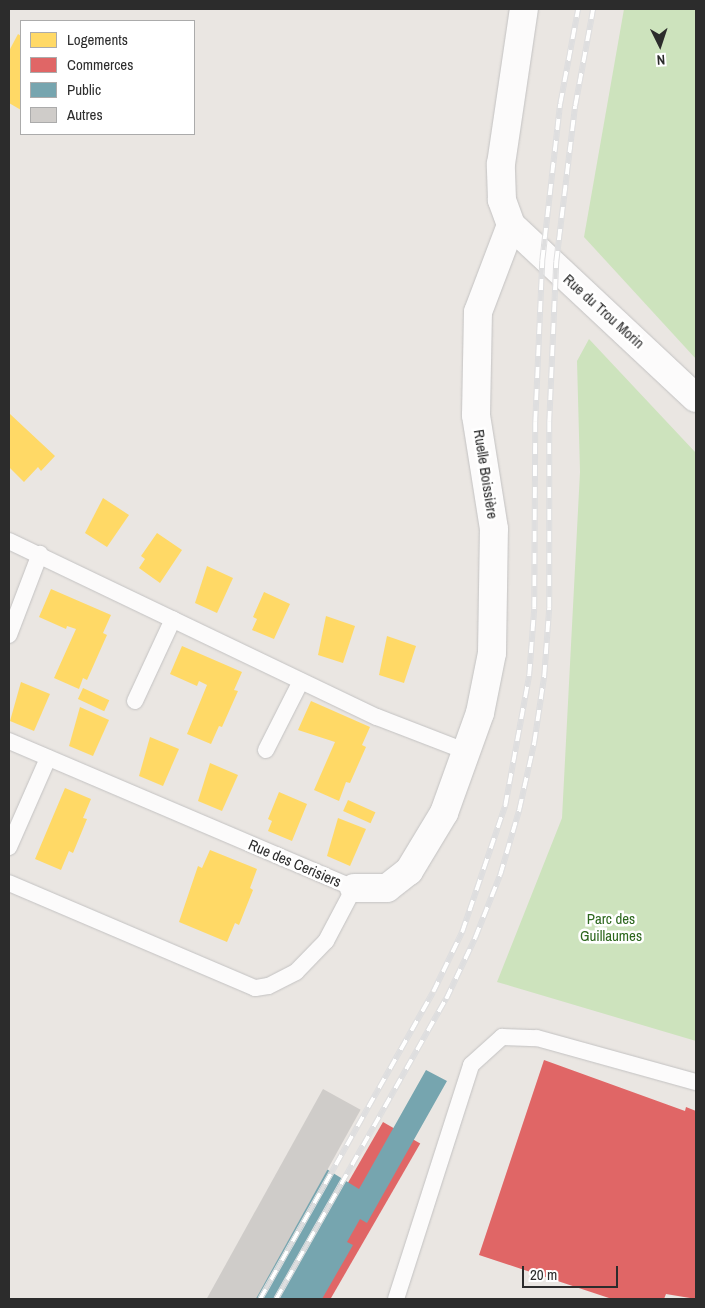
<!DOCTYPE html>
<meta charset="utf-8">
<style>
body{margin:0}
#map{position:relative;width:705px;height:1308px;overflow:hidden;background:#eae6e2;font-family:"Archivo Narrow",sans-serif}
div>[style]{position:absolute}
.green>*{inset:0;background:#cde3bd}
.homes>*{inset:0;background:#ffd966;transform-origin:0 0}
.shops>*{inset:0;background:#e06666;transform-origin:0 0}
.public>*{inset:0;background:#76a5af}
.building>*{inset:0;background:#cfccc9;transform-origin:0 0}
.roads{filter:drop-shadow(0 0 1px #c3c2c2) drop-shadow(0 0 1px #c3c2c2)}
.lane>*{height:16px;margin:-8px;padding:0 8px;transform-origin:8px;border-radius:8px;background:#fcfbfb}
.street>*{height:28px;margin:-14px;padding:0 14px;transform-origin:14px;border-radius:14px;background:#fcfbfb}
.rail>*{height:5.5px;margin-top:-2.75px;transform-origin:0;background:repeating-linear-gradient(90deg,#fff 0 11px,#dededf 0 22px);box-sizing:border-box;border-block:1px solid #dededf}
span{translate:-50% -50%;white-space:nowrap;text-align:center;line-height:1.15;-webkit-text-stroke:5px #fff;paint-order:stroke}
.street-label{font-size:15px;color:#2c2c2c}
.park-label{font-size:15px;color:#2d671e}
.frame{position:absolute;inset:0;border:10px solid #2c2c2c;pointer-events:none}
.legend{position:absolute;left:20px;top:20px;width:175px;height:115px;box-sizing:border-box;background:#fff;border:1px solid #ababab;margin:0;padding:6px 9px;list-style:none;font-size:15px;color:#2c2c2c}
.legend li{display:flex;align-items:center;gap:10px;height:25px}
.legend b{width:25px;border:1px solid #ababab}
.north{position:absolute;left:635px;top:20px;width:50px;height:50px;-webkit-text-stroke:4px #fff;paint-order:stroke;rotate:176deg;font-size:14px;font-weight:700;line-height:20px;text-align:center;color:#2c2c2c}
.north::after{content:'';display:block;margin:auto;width:18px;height:22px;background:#2c2c2c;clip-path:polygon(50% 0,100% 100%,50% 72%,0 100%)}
.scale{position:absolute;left:522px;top:1266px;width:96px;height:22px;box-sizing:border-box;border:2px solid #2c2c2c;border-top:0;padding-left:6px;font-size:15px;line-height:18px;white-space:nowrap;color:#2c2c2c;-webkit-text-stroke:4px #fff;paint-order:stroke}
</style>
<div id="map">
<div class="green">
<i style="clip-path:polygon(624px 9px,696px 9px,696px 359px,584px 237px)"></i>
<i style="clip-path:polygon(589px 339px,696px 453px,696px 1041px,497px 982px,562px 818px,580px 472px,577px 361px)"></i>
</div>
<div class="homes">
<i style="clip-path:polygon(18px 34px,21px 36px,21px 110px,9px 103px,9px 51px)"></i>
<i style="clip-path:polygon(10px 414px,55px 456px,41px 471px,38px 467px,24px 482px,9px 467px)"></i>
<i style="clip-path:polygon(103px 498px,129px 515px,107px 547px,85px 533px)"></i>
<i style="clip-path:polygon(157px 533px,182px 550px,160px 583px,139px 568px,145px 559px,141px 556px)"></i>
<i style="clip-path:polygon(207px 566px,233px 578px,217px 613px,195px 603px)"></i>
<i style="clip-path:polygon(51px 589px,111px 615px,103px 633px,107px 635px,87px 680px,83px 678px,79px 689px,54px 678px,76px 629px,67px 626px,66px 629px,39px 617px)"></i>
<i style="clip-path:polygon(264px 592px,290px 604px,274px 639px,252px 630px,257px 619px,253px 617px)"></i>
<i style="clip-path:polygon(326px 616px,355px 626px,343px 663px,318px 655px)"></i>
<i style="clip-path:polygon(387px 636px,416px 646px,404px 683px,379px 675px)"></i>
<i style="clip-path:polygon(182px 646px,242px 672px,234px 690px,238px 691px,222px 727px,219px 726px,211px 744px,187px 734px,207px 685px,199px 681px,197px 686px,170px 674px)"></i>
<i style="clip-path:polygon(21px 682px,50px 694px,34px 731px,10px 721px)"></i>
<i style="left:83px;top:688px;width:29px;height:12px;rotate:25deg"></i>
<i style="clip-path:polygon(311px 701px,370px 727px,362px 745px,366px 747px,350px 783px,346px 782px,339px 801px,314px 790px,335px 742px,298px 730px)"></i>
<i style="clip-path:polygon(80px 707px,109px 720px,93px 756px,69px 746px)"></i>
<i style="clip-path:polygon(150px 737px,179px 749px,163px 786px,139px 776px)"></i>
<i style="clip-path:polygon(210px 763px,238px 775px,222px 811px,198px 801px)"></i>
<i style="clip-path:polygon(65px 788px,91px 799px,83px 818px,87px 819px,73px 853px,69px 851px,61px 870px,35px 859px)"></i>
<i style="clip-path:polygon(279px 792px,307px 804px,292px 841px,268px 831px,272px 821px,268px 819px)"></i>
<i style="left:348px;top:800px;width:30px;height:12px;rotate:24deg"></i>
<i style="clip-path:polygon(338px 818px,366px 829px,350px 866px,327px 856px)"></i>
<i style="clip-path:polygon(210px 850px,257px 869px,250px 888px,253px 890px,239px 925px,235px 923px,227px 942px,179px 922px,198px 866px,202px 868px)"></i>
</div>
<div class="shops">
<i style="clip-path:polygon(544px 1060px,685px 1111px,686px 1107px,696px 1111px,696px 1299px,666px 1294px,664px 1299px,612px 1299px,479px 1255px)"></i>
<i style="left:383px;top:1122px;width:43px;height:204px;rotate:30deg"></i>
</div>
<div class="public">
<i style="clip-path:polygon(426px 1070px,447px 1081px,367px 1223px,360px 1219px,347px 1242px,353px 1245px,322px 1299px,227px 1299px,245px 1267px,240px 1264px,275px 1202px,280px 1205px,307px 1157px,359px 1189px)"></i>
</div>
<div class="building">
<i style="left:323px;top:1089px;width:43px;height:241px;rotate:29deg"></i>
</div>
<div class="roads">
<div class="lane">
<i style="left:9px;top:541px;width:408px;rotate:25.6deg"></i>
<i style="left:377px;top:717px;width:94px;rotate:21.1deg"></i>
<i style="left:9px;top:635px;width:87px;rotate:-69.1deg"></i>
<i style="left:135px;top:701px;width:90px;rotate:-65.1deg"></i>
<i style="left:9px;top:741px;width:375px;rotate:23.1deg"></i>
<i style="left:354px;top:888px;width:60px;rotate:117.8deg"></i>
<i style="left:326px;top:941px;width:43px;rotate:134.1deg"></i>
<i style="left:296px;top:972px;width:31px;rotate:153deg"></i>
<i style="left:268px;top:986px;width:13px;rotate:171deg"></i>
<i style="left:255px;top:988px;width:267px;rotate:-156.9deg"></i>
<i style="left:266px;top:750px;width:77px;rotate:-63.1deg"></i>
<i style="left:9px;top:847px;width:97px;rotate:-66.3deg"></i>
<i style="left:396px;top:1299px;width:246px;rotate:-72.2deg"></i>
<i style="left:471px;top:1065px;width:42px;rotate:-42.1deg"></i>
<i style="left:502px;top:1037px;width:35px;rotate:2deg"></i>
<i style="left:537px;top:1038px;width:165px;rotate:15.5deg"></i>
</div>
<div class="street">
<i style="left:511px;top:225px;width:253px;rotate:43.1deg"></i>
<i style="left:354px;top:888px;width:33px"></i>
<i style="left:387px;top:888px;width:28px;rotate:-38deg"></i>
<i style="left:409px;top:871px;width:68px;rotate:-58.9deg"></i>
<i style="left:444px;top:813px;width:106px;rotate:-70.2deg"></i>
<i style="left:480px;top:713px;width:61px;rotate:-78.7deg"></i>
<i style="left:492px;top:653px;width:124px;rotate:-89.1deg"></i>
<i style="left:494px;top:529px;width:115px;rotate:-99deg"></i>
<i style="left:476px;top:415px;width:103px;rotate:-88.9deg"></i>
<i style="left:478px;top:312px;width:93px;rotate:-69.2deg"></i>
<i style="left:511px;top:225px;width:27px;rotate:-110deg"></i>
<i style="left:502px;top:200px;width:36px;rotate:-92deg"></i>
<i style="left:501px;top:164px;width:157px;rotate:-81.6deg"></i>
</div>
</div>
<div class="rail">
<i style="left:260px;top:1299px;width:352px;rotate:-60.6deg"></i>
<i style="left:433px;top:992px;width:67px;rotate:-64.2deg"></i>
<i style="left:462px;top:932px;width:133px;rotate:-71.2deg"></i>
<i style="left:505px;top:806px;width:133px;rotate:-79.6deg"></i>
<i style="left:529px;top:675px;width:67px;rotate:-85.7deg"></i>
<i style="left:534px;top:608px;width:186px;rotate:-89.7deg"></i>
<i style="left:535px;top:422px;width:161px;rotate:-87.5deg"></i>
<i style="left:542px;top:261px;width:158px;rotate:-83.5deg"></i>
<i style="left:560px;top:104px;width:97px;rotate:-79.3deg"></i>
<i style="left:276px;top:1299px;width:345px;rotate:-60.5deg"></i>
<i style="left:446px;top:999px;width:68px;rotate:-64.6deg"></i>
<i style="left:475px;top:938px;width:68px;rotate:-68.4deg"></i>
<i style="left:500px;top:875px;width:68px;rotate:-73.7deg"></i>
<i style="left:519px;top:810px;width:69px;rotate:-77.4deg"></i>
<i style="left:534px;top:743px;width:68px;rotate:-81.5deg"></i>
<i style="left:544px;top:676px;width:68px;rotate:-85.8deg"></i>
<i style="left:549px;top:608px;width:186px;rotate:-90deg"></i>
<i style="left:549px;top:422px;width:160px;rotate:-87.5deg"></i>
<i style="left:556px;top:262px;width:157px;rotate:-83.1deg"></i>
<i style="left:575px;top:106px;width:99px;rotate:-79.5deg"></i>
</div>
<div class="street-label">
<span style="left:604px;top:311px;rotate:42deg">Rue du Trou Morin</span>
<span style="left:486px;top:474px;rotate:81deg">Ruelle Boissière</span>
<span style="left:295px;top:863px;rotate:23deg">Rue des Cerisiers</span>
</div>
<div class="park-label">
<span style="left:611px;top:927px">Parc des<br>Guillaumes</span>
</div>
<div class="frame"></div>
<ul class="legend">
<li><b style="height:14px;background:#ffd966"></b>Logements</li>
<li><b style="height:14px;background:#e06666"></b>Commerces</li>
<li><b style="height:14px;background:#76a5af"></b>Public</li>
<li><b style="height:14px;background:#cfccc9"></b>Autres</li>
</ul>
<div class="north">N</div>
<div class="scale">20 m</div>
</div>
